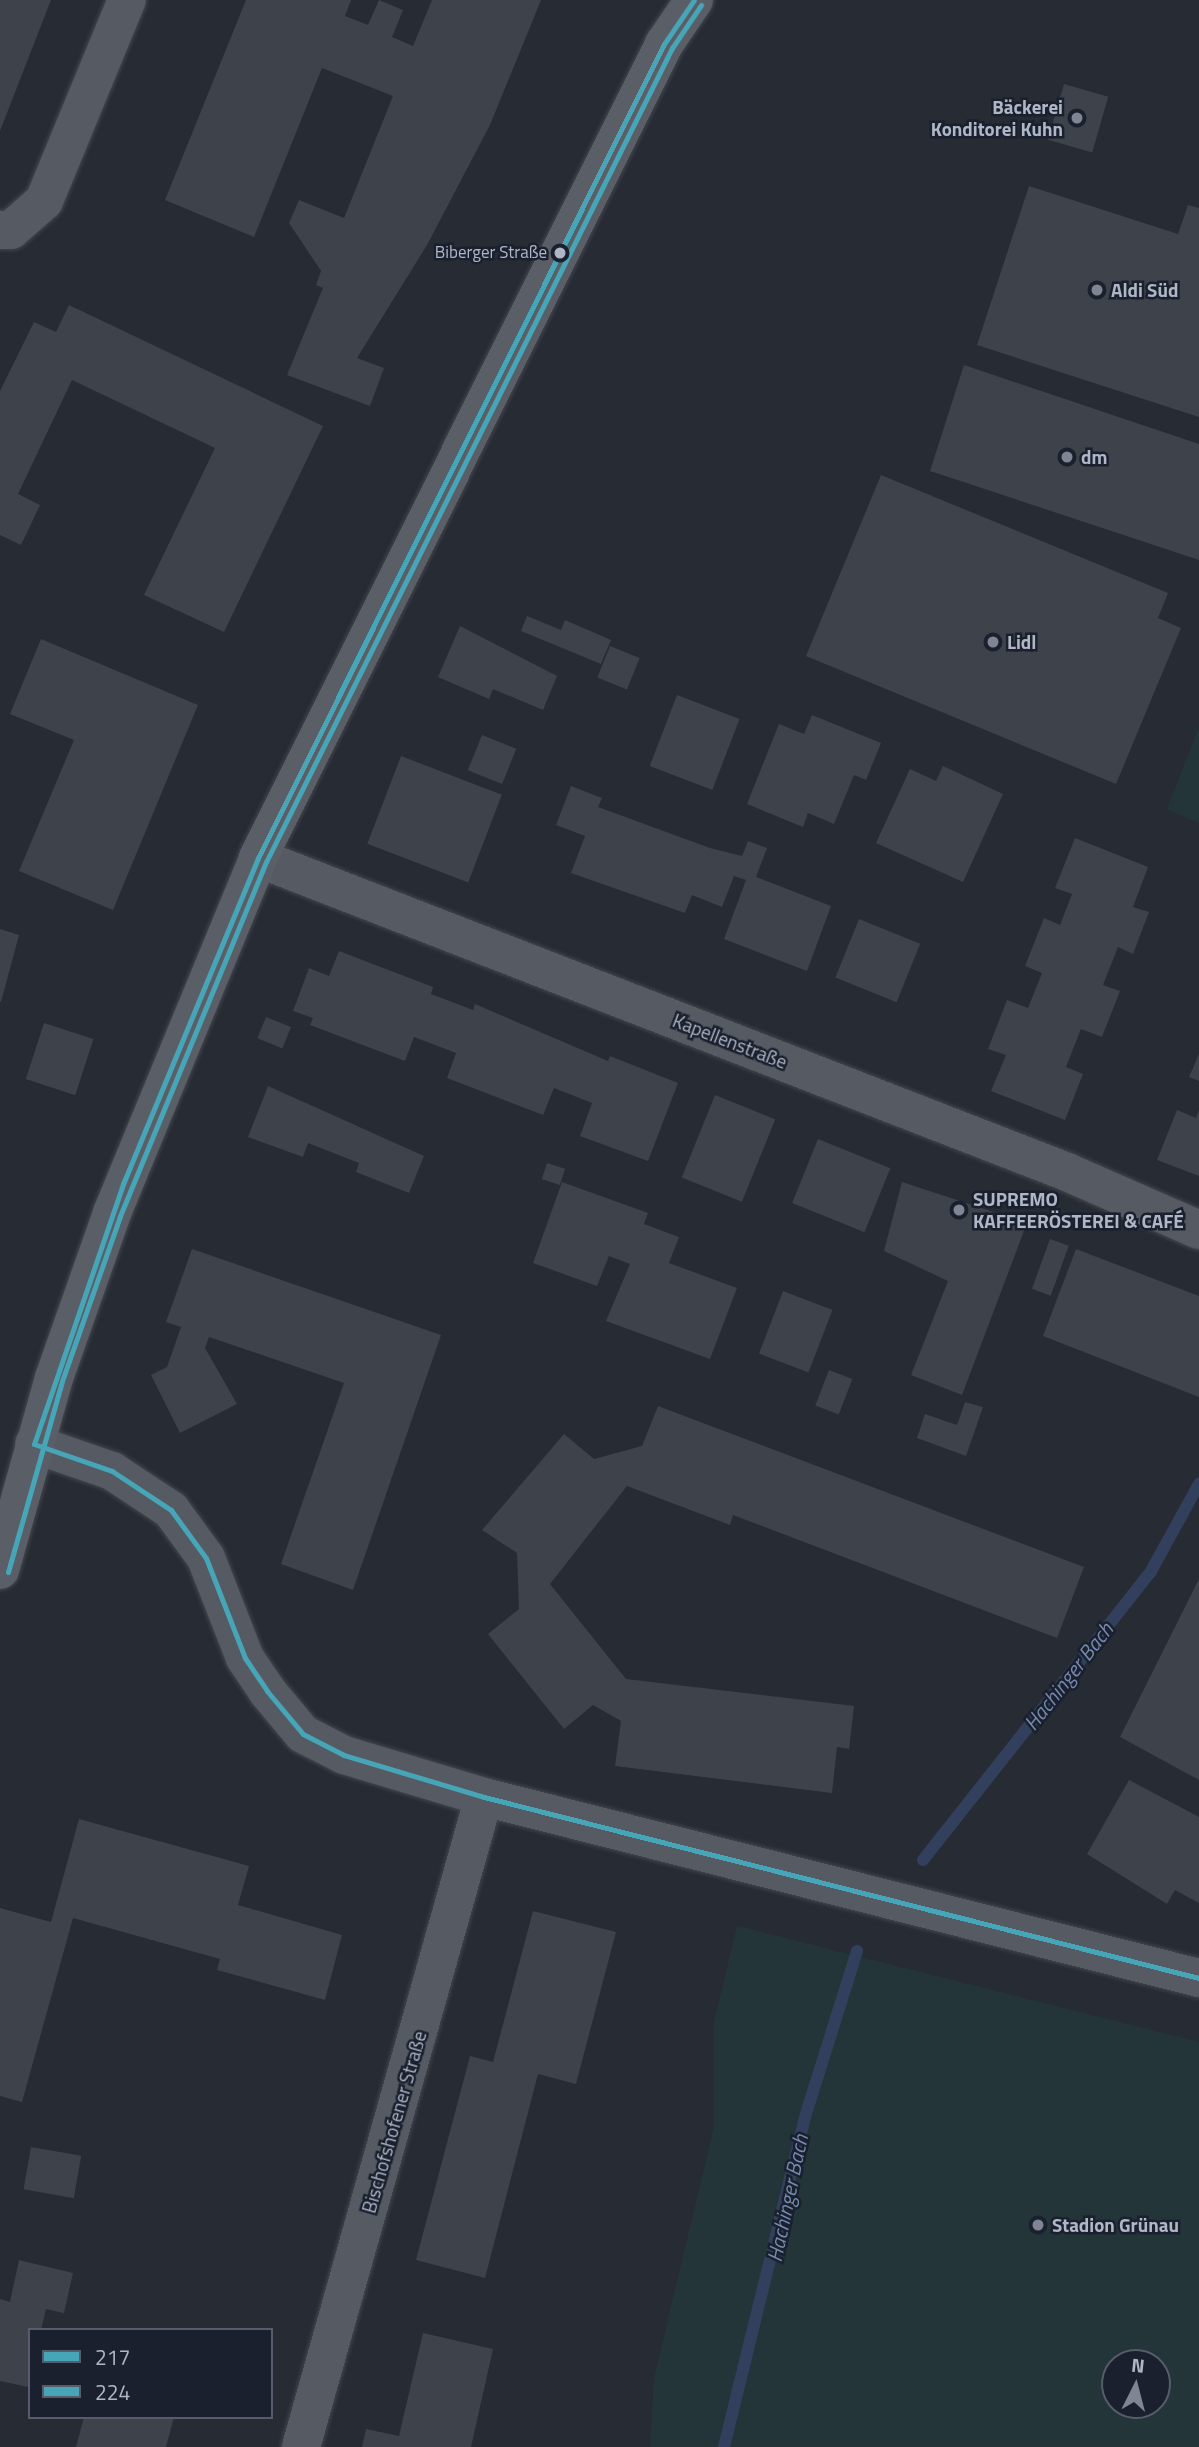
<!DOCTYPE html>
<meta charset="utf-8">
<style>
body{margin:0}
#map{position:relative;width:1199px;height:2447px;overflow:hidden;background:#272b34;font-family:"Titillium Web",sans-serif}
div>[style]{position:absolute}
.green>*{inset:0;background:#24353a}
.stream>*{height:12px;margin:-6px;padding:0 6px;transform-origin:6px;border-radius:6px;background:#33405d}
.building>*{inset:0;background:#3e424a;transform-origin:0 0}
.roads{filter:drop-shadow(0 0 2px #43464d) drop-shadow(0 0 2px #43464d)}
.minor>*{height:38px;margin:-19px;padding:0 19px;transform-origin:19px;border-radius:19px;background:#565a62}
.secondary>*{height:38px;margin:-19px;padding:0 19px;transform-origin:19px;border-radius:19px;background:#5a5e67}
.bus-1>*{height:5px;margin:-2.5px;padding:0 2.5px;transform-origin:2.5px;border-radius:2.5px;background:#46a6b8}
.bus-2>*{height:5px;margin:-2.5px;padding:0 2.5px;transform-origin:2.5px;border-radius:2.5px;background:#46a6b8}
.dots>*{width:19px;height:19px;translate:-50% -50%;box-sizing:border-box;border:4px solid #1a202e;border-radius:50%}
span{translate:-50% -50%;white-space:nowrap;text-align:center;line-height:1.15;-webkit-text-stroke:5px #1a202e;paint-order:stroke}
.bus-label{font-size:17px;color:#afb6c6}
.right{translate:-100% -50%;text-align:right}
.poi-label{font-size:19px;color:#afb6c6;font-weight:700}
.left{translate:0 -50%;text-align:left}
.street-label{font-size:19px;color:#afb6c6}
.water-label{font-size:21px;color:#7689af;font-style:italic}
.legend{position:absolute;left:28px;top:2328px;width:245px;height:91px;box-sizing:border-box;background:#1a202e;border:2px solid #565c6b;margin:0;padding:9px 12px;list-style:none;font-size:21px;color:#afb6c6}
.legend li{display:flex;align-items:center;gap:14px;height:35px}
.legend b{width:35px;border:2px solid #565c6b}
.north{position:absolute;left:1101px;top:2349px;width:70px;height:70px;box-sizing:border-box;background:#1a202e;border:2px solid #565c6b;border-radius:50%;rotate:6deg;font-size:19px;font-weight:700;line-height:28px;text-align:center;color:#afb6c6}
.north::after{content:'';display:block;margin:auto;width:24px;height:32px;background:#7f8593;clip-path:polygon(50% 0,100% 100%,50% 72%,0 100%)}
</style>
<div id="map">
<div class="green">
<i style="clip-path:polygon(1199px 727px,1199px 823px,1167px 809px)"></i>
<i style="clip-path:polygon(evenodd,737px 1926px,1199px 2042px,1199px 2447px,650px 2447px,654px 2378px,714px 2127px,714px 2023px,737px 1926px,1115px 2363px,1157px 2363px,1157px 2405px,1115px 2405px,1115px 2363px)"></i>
</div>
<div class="stream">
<i style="left:923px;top:1860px;width:366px;rotate:-51.7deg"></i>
<i style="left:1150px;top:1573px;width:102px;rotate:-61.2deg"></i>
<i style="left:724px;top:2447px;width:340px;rotate:-76.2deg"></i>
<i style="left:805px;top:2117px;width:174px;rotate:-72.6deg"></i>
</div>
<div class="building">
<i style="clip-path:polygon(0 0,51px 0,0 131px)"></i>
<i style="clip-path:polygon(246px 0,351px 0,345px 16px,368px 25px,379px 0,403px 10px,392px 37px,413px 46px,432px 0,541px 0,490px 125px,427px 245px,357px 358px,384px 368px,370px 406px,287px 375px,323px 288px,316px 285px,321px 271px,289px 223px,299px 200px,344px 218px,393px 96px,322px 68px,254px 237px,165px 200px)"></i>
<i style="left:1064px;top:84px;width:46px;height:58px;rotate:16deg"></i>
<i style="clip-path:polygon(1029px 186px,1178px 234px,1188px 205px,1199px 208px,1199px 417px,977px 345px)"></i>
<i style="clip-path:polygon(69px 305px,323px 426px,224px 632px,144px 595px,215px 448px,72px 380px,18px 494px,40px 505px,21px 545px,0 535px,0 391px,34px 322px,56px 332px)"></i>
<i style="clip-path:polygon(964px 365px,1199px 444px,1199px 560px,930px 471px)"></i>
<i style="clip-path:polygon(881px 475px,1168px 593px,1158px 618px,1181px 628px,1116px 784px,806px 656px)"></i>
<i style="clip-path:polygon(527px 616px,561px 630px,565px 620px,611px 640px,601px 664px,521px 631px)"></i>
<i style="clip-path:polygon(460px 626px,557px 676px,543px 710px,493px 689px,489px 699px,438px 677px)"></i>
<i style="clip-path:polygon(41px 639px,198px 705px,113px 910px,19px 871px,74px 740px,10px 714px)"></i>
<i style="left:610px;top:646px;width:32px;height:34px;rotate:22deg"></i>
<i style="left:677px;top:695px;width:67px;height:76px;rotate:21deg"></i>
<i style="clip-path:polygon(812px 715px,881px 743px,866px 780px,854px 775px,834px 824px,808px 813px,803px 827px,747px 804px,779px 724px,804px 734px)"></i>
<i style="left:482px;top:735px;width:37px;height:38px;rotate:22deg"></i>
<i style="left:401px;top:756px;width:108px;height:94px;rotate:21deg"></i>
<i style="clip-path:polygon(943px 766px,1003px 794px,963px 882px,876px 843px,910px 769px,936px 781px)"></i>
<i style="clip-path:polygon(571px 786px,602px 798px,598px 807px,710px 848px,742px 856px,748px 841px,767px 848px,756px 877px,831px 906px,807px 971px,724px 939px,746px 880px,734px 876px,722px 907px,692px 895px,685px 913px,571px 873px,585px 836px,556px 825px)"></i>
<i style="clip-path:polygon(1075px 838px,1148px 867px,1133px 907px,1149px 912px,1133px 954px,1118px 947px,1103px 985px,1120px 991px,1102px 1037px,1081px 1029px,1066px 1067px,1083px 1074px,1065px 1120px,991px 1091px,1006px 1055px,988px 1049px,1007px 1000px,1028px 1008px,1042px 973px,1025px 966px,1044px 918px,1060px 925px,1072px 894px,1055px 888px)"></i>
<i style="left:859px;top:919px;width:66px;height:63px;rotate:22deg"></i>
<i style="clip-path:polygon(0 929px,19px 935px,1px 1002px,0 1002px)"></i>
<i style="clip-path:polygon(339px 951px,433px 987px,431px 994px,473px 1010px,475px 1004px,608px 1061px,610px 1056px,678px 1083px,648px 1161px,580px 1136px,592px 1103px,554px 1088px,543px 1115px,447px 1078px,456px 1053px,414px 1037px,405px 1061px,310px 1025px,313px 1018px,293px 1011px,309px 968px,329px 976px)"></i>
<i style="left:266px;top:1017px;width:27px;height:23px;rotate:22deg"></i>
<i style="left:44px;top:1023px;width:52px;height:59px;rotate:18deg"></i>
<i style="clip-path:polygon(1199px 1054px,1199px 1081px,1189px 1077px)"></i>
<i style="clip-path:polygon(268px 1086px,424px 1156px,409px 1193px,356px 1172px,359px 1163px,308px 1143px,303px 1157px,248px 1137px)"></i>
<i style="left:715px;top:1095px;width:65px;height:89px;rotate:22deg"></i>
<i style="clip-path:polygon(1177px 1110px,1196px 1118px,1199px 1110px,1199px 1176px,1157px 1160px)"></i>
<i style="left:818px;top:1139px;width:78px;height:69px;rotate:22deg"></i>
<i style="left:547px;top:1163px;width:19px;height:17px;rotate:18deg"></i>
<i style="clip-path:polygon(562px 1182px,648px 1213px,644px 1224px,679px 1237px,669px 1263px,737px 1288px,710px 1359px,606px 1321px,630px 1264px,609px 1256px,597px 1286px,533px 1263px)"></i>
<i style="clip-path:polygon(902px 1182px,1027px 1223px,962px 1395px,911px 1375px,948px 1281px,884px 1251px)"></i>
<i style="left:1050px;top:1239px;width:20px;height:53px;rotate:20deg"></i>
<i style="clip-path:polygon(192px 1249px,441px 1335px,353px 1590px,281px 1564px,344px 1383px,209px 1337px,205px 1348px,237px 1404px,180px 1433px,151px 1375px,167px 1367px,181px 1327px,166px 1322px)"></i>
<i style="clip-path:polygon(1076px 1249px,1199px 1296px,1199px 1397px,1043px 1336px)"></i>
<i style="left:783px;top:1291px;width:53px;height:67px;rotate:21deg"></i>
<i style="left:829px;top:1370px;width:25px;height:38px;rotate:21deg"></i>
<i style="clip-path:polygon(965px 1402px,983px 1407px,966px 1456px,917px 1438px,925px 1414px,957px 1425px)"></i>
<i style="clip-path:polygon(658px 1406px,1084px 1567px,1057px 1638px,733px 1515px,730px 1525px,627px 1486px,550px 1584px,626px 1679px,854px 1706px,849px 1749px,837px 1747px,832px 1793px,615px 1766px,621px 1721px,593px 1705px,564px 1729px,488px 1634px,519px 1609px,517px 1553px,482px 1530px,564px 1434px,594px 1459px,642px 1446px)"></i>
<i style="clip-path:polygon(1199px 1579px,1199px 1780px,1120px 1737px)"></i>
<i style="clip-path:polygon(1129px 1780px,1199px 1817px,1199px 1903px,1175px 1890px,1167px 1904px,1087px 1854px)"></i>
<i style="clip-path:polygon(79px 1819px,249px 1866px,238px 1905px,342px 1935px,325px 2000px,217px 1970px,220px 1959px,73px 1918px,22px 2102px,0 2096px,0 1908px,51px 1922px)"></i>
<i style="clip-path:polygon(533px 1911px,616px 1932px,576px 2084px,538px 2074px,485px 2278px,416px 2260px,470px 2056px,493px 2062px)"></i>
<i style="left:31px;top:2147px;width:51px;height:43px;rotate:10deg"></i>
<i style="clip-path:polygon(19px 2260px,73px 2273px,64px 2313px,46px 2309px,41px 2330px,30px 2330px,28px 2387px,0 2381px,0 2299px,10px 2302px)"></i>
<i style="clip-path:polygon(423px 2333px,493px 2349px,471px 2447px,362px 2447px,366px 2429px,399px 2436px)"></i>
<i style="clip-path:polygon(84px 2417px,174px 2417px,166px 2447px,76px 2447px)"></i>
</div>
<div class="roads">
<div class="minor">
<i style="left:0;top:230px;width:11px"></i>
<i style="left:11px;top:230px;width:44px;rotate:-41.3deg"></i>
<i style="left:44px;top:201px;width:217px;rotate:-67.6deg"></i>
<i style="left:258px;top:858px;width:868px;rotate:21.21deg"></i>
<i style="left:1067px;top:1172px;width:144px;rotate:23.7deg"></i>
<i style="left:34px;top:1444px;width:83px;rotate:19.1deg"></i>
<i style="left:112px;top:1471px;width:71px;rotate:33.5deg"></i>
<i style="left:171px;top:1510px;width:59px;rotate:53.9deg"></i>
<i style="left:206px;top:1558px;width:107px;rotate:68.7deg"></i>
<i style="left:245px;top:1658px;width:40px;rotate:56deg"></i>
<i style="left:267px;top:1691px;width:56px;rotate:50.1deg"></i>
<i style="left:303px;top:1734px;width:46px;rotate:27.1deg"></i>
<i style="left:344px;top:1755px;width:146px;rotate:16.7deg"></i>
<i style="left:484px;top:1797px;width:738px;rotate:14.21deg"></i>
<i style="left:301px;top:2447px;width:675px;rotate:-74.28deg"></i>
</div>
<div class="secondary">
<i style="left:0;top:1570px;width:199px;rotate:-74.3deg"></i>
<i style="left:54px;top:1378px;width:175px;rotate:-70.6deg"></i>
<i style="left:112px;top:1213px;width:384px;rotate:-67.6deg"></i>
<i style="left:258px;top:858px;width:910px;rotate:-63.49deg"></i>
<i style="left:664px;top:44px;width:53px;rotate:-55.7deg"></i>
</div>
</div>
<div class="bus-1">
<i style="left:34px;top:1444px;width:275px;rotate:-71.1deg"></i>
<i style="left:123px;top:1184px;width:353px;rotate:-67.5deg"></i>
<i style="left:258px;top:858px;width:910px;rotate:-63.49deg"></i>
<i style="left:664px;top:44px;width:53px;rotate:-55.7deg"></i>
<i style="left:34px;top:1444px;width:83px;rotate:19.1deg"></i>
<i style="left:112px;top:1471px;width:71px;rotate:33.5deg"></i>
<i style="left:171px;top:1510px;width:59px;rotate:53.9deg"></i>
<i style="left:206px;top:1558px;width:107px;rotate:68.7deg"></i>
<i style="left:245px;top:1658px;width:40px;rotate:56deg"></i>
<i style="left:267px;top:1691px;width:56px;rotate:50.1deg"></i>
<i style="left:303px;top:1734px;width:46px;rotate:27.1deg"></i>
<i style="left:344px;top:1755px;width:146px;rotate:16.7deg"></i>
<i style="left:484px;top:1797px;width:738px;rotate:14.21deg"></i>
</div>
<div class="bus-2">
<i style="left:8px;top:1572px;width:198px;rotate:-74.2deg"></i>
<i style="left:62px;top:1381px;width:175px;rotate:-70.6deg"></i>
<i style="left:120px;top:1216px;width:383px;rotate:-67.6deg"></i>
<i style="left:266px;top:862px;width:910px;rotate:-63.49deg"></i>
<i style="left:672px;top:48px;width:52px;rotate:-56deg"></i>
</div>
<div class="dots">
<i style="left:1077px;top:118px;background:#7f8593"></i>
<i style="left:560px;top:253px;background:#afb6c6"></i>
<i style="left:1097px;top:290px;background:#7f8593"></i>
<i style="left:1067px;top:457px;background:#7f8593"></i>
<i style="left:993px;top:642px;background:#7f8593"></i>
<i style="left:959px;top:1210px;background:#7f8593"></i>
<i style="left:1038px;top:2225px;background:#7f8593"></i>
</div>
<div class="bus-label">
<span class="right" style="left:547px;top:253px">Biberger Straße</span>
</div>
<div class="poi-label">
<span class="right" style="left:1063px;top:118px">Bäckerei<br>Konditorei Kuhn</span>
<span class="left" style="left:1111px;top:290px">Aldi Süd</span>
<span class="left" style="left:1081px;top:457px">dm</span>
<span class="left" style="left:1007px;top:642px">Lidl</span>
<span class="left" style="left:973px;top:1210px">SUPREMO<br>KAFFEERÖSTEREI &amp; CAFÉ</span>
<span class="left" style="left:1052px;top:2225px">Stadion Grünau</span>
</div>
<div class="street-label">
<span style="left:730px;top:1041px;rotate:21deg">Kapellenstraße</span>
<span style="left:394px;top:2122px;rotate:-74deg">Bischofshofener Straße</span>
</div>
<div class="water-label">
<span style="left:1068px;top:1676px;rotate:-52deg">Hachinger Bach</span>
<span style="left:787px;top:2198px;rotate:-78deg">Hachinger Bach</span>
</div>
<ul class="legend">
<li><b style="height:9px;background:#46a6b8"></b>217</li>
<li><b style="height:9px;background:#46a6b8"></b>224</li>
</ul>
<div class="north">N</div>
</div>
